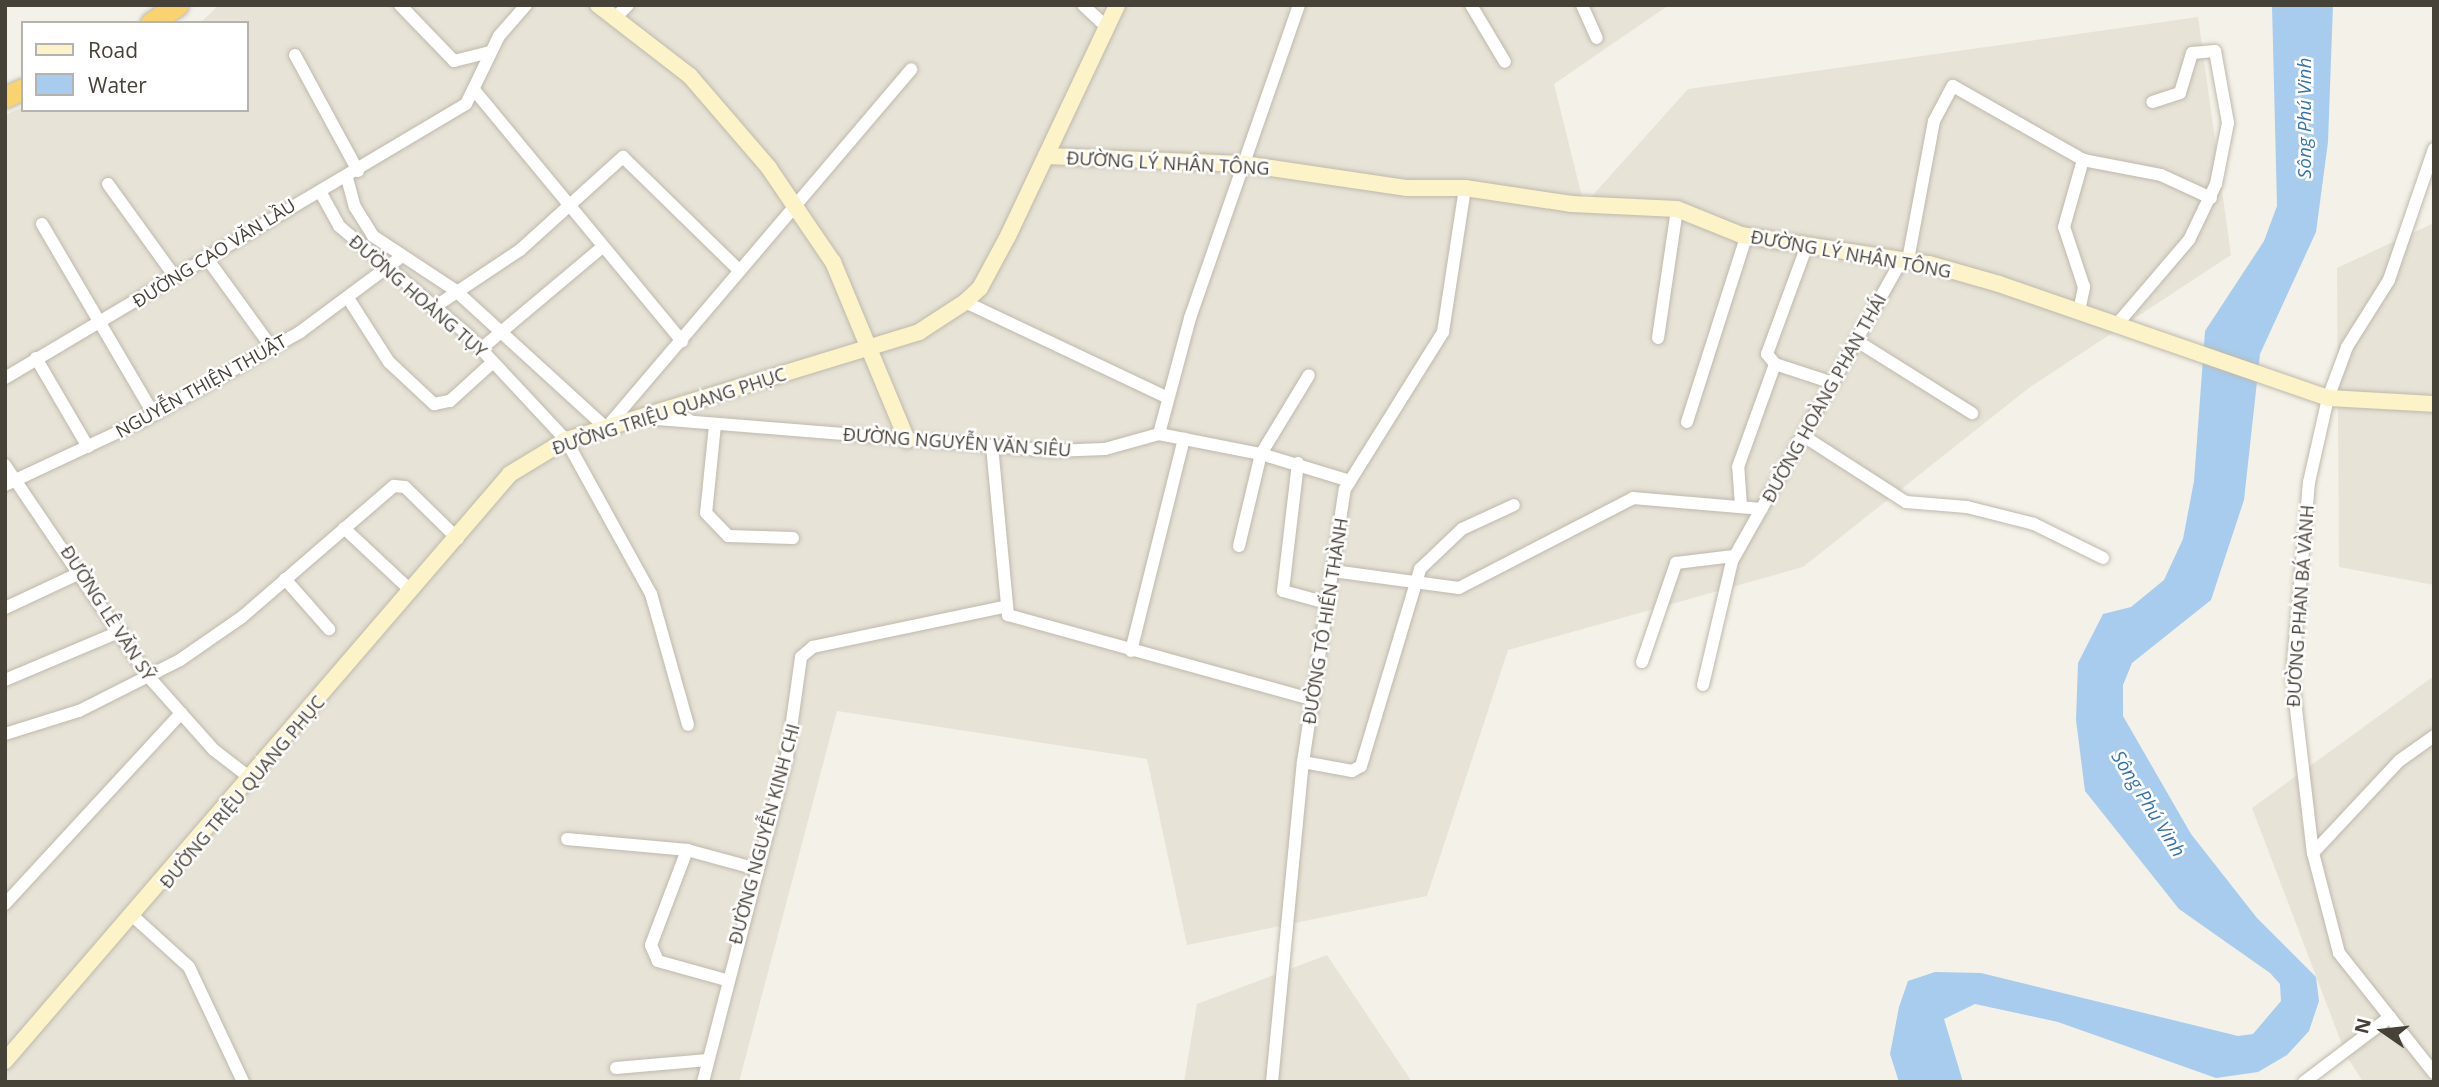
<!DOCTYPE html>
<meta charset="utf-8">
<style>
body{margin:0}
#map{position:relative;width:2439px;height:1087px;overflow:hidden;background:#f4f1e8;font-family:"Open Sans",sans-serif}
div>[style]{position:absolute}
.residential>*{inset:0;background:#e7e3d7}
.water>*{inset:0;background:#a7ccee}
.roads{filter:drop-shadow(0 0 2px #bfb9ab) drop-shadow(0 0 2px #bfb9ab)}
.street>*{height:12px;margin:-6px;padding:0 6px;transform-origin:6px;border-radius:6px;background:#fff}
.secondary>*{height:16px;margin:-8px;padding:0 8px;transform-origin:8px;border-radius:8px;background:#fcf3c9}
.highway>*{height:21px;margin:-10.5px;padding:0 10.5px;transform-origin:10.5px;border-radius:10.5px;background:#f8d36f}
span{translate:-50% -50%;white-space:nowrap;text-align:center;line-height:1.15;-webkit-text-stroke:5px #fff;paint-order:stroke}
.street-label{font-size:18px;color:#474237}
.water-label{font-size:19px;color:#3473af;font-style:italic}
.frame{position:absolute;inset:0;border:7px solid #474237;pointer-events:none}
.legend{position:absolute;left:21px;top:21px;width:228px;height:91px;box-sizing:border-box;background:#fff;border:2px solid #b5b3af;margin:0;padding:9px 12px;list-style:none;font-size:21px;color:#474237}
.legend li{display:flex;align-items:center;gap:14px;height:35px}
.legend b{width:35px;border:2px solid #b5b3af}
.north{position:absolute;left:2348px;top:996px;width:70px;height:70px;-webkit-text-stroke:5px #fff;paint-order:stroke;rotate:284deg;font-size:19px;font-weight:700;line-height:28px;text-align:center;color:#474237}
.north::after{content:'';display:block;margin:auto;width:24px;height:32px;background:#474237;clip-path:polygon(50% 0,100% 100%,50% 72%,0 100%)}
</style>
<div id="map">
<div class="residential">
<i style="clip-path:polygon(219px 5px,1669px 5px,1554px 84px,1584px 205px,1688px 89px,2198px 17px,2231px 255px,2030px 387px,1803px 567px,1508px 650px,1427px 896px,1187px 945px,1147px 759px,837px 711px,739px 1082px,5px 1082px,5px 115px,23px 107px,247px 110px,247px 23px,200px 23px)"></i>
<i style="clip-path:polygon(2434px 223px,2434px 585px,2339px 567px,2337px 268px)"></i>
<i style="clip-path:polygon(2434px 676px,2434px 1082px,2363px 1082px,2346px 1055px,2252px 808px)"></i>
<i style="clip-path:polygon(1327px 955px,1412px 1082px,1184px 1082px,1197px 1004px)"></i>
</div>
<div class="water">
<i style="clip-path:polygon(2272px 5px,2333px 5px,2328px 142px,2316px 232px,2260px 354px,2244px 500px,2211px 600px,2132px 663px,2123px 685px,2123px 716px,2191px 834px,2257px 918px,2316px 977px,2319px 1001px,2309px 1031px,2287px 1055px,2258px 1072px,2216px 1078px,2058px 1022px,1975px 1004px,1944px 1019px,1963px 1082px,1899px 1082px,1890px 1054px,1899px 1007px,1908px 981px,1935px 972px,1981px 973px,2238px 1036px,2253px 1034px,2281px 1001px,2280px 984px,2270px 973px,2179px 909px,2085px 791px,2076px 720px,2078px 663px,2103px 614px,2131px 607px,2164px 580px,2183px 539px,2194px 481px,2205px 331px,2264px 241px,2277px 206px)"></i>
</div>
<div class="roads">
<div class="street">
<i style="left:400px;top:5px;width:78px;rotate:46deg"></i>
<i style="left:454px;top:61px;width:37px;rotate:-14deg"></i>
<i style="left:1083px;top:5px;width:33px;rotate:43deg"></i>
<i style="left:1471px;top:5px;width:66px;rotate:59.2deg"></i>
<i style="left:1582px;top:5px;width:36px;rotate:66deg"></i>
<i style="left:615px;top:18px;width:18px;rotate:-45deg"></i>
<i style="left:295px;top:55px;width:132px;rotate:61.5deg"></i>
<i style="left:475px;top:91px;width:325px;rotate:50.4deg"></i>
<i style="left:2434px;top:149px;width:139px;rotate:109deg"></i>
<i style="left:2389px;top:280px;width:79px;rotate:122.1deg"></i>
<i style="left:2347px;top:347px;width:54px;rotate:110.4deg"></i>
<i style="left:2328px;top:398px;width:86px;rotate:102.7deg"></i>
<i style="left:2309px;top:482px;width:194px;rotate:95deg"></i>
<i style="left:2292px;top:675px;width:179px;rotate:83.3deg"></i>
<i style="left:2313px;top:853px;width:103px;rotate:75.4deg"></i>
<i style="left:2339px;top:953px;width:153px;rotate:51.6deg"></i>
<i style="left:347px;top:178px;width:30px;rotate:75deg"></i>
<i style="left:355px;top:207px;width:34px;rotate:58deg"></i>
<i style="left:373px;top:236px;width:98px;rotate:33.4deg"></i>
<i style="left:455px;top:290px;width:205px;rotate:42.4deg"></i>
<i style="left:606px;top:428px;width:471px;rotate:-49.6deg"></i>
<i style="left:108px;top:184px;width:115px;rotate:54.2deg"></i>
<i style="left:322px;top:195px;width:35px;rotate:61deg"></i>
<i style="left:339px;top:226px;width:170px;rotate:40.2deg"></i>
<i style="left:469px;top:336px;width:142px;rotate:47deg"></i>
<i style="left:566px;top:440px;width:176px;rotate:61.1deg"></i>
<i style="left:651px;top:594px;width:136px;rotate:74.2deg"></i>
<i style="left:42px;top:224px;width:221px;rotate:59.6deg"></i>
<i style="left:1806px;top:248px;width:113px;rotate:110.2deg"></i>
<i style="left:1767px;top:354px;width:13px;rotate:51deg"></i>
<i style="left:1775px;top:364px;width:61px;rotate:18.1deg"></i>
<i style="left:206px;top:257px;width:112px;rotate:54deg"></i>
<i style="left:1908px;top:260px;width:141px;rotate:-79.4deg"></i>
<i style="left:1934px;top:121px;width:40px;rotate:-62deg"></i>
<i style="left:1953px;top:86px;width:150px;rotate:29.6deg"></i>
<i style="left:2083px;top:160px;width:79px;rotate:10.9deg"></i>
<i style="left:2161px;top:175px;width:55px;rotate:24.7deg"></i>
<i style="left:348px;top:298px;width:76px;rotate:57.4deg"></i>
<i style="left:389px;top:362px;width:62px;rotate:43deg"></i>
<i style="left:434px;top:404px;width:16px;rotate:-11deg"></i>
<i style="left:450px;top:401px;width:58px;rotate:-42.2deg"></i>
<i style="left:965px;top:302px;width:222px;rotate:25.3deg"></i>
<i style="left:433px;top:308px;width:105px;rotate:-33.7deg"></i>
<i style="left:520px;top:250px;width:139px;rotate:-42.1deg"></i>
<i style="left:623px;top:157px;width:163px;rotate:44.3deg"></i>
<i style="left:2079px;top:311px;width:25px;rotate:-78deg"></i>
<i style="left:2084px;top:287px;width:63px;rotate:-108.4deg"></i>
<i style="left:2064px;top:227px;width:70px;rotate:-74.2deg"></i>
<i style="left:2118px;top:323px;width:109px;rotate:-49.5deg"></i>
<i style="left:2189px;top:240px;width:62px;rotate:-64.3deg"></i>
<i style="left:2216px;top:184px;width:62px;rotate:-78.9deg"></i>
<i style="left:2228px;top:123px;width:73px;rotate:-100.2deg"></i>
<i style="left:2215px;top:51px;width:23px;rotate:175deg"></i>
<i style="left:2192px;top:53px;width:42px;rotate:106.7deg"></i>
<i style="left:2180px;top:93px;width:29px;rotate:162deg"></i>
<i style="left:1658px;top:338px;width:130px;rotate:-81.6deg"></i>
<i style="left:1857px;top:341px;width:136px;rotate:32.1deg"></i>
<i style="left:482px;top:348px;width:155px;rotate:-40deg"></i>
<i style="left:36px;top:358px;width:103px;rotate:59.7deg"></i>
<i style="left:5px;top:378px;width:536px;rotate:-30.73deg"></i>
<i style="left:466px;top:104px;width:76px;rotate:-64.1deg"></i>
<i style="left:499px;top:36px;width:41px;rotate:-48.9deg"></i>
<i style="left:645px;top:418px;width:408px;rotate:4.6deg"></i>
<i style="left:1052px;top:451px;width:53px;rotate:-2.2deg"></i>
<i style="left:1105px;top:449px;width:56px;rotate:-15.5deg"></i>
<i style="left:1159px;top:434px;width:104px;rotate:11.1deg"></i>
<i style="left:1261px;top:454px;width:93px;rotate:16.9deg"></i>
<i style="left:1687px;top:422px;width:197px;rotate:-72.3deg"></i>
<i style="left:715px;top:425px;width:88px;rotate:95.8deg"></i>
<i style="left:706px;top:513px;width:32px;rotate:46deg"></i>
<i style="left:728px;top:536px;width:65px;rotate:1.8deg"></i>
<i style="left:1159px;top:434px;width:120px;rotate:-75deg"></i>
<i style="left:1190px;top:318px;width:331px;rotate:-70.8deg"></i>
<i style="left:1805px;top:437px;width:120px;rotate:32.8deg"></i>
<i style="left:1906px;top:502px;width:61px;rotate:4.7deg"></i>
<i style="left:1967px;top:507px;width:69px;rotate:14.2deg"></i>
<i style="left:2034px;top:524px;width:77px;rotate:26.2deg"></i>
<i style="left:992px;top:446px;width:170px;rotate:84.6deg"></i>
<i style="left:1008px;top:615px;width:314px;rotate:15.5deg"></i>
<i style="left:1298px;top:463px;width:129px;rotate:96.7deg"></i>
<i style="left:1283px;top:591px;width:46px;rotate:15.3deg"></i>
<i style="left:5px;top:465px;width:255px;rotate:55.9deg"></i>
<i style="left:148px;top:676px;width:99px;rotate:48.3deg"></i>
<i style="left:214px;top:750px;width:49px;rotate:37.6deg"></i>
<i style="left:5px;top:485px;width:153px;rotate:-25.1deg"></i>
<i style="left:144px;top:420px;width:179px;rotate:-29.4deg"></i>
<i style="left:300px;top:332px;width:126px;rotate:-36.6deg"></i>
<i style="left:1741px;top:506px;width:39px;rotate:-94deg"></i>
<i style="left:1738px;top:467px;width:109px;rotate:-70.2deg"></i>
<i style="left:344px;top:528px;width:92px;rotate:43.2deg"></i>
<i style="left:1239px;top:546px;width:95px;rotate:-76.6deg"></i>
<i style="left:1261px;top:454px;width:92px;rotate:-58.7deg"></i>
<i style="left:1333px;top:571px;width:127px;rotate:7.7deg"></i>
<i style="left:1459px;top:588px;width:196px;rotate:-27.3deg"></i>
<i style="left:1633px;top:498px;width:129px;rotate:4.9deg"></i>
<i style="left:285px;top:579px;width:67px;rotate:48.7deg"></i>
<i style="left:5px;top:608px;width:85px;rotate:-25.1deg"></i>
<i style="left:1131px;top:651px;width:219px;rotate:-76deg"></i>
<i style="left:1642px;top:662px;width:105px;rotate:-71deg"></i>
<i style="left:1676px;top:563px;width:58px;rotate:-6.9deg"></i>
<i style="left:5px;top:680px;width:126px;rotate:-22.9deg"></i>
<i style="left:1703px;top:685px;width:127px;rotate:-76.8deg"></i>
<i style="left:1732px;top:561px;width:347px;rotate:-60.6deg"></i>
<i style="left:5px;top:734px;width:77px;rotate:-17.3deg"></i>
<i style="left:79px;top:711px;width:113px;rotate:-26.8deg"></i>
<i style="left:180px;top:660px;width:75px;rotate:-34.7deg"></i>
<i style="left:242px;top:617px;width:201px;rotate:-40.8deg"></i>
<i style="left:394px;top:486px;width:11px;rotate:5deg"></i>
<i style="left:405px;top:487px;width:74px;rotate:44.5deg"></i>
<i style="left:1303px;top:762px;width:50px;rotate:10.4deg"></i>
<i style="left:1352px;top:771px;width:10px;rotate:-29deg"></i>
<i style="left:1361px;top:766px;width:206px;rotate:-73.3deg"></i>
<i style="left:1420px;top:569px;width:58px;rotate:-43.6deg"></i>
<i style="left:1462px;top:529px;width:57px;rotate:-24.8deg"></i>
<i style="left:567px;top:839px;width:121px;rotate:5.2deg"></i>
<i style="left:2313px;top:853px;width:126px;rotate:-46.9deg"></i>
<i style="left:2399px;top:761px;width:43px;rotate:-35.5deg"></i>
<i style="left:5px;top:904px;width:260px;rotate:-47.3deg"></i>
<i style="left:134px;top:917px;width:74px;rotate:42.3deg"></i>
<i style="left:189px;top:967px;width:127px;rotate:64.8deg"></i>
<i style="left:726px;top:980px;width:71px;rotate:-164.4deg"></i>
<i style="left:658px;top:961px;width:17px;rotate:-114deg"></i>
<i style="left:651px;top:945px;width:102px;rotate:-69.2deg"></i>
<i style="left:687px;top:850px;width:73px;rotate:15.2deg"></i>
<i style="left:616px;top:1068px;width:92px;rotate:-5deg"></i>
<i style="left:703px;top:1082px;width:336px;rotate:-75.5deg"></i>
<i style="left:787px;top:757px;width:101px;rotate:-82deg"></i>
<i style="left:801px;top:657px;width:16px;rotate:-40deg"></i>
<i style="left:813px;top:647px;width:194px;rotate:-11.9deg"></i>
<i style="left:1272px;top:1082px;width:321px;rotate:-84.5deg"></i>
<i style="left:1303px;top:762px;width:276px;rotate:-81.3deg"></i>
<i style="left:1345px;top:489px;width:185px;rotate:-58deg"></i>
<i style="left:1443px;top:332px;width:146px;rotate:-81.3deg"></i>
<i style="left:2304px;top:1082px;width:108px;rotate:-37.1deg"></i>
</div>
<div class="secondary">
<i style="left:598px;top:5px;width:116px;rotate:37.7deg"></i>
<i style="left:690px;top:76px;width:121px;rotate:49.3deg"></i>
<i style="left:769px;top:168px;width:114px;rotate:55.8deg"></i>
<i style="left:833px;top:262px;width:193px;rotate:67.4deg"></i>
<i style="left:1046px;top:156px;width:198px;rotate:2.3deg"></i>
<i style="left:1244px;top:164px;width:165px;rotate:8.4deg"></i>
<i style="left:1407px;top:188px;width:58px"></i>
<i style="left:1465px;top:188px;width:108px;rotate:8.5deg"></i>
<i style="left:1572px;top:204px;width:105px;rotate:2.7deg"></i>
<i style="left:1677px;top:209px;width:69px;rotate:22.1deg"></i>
<i style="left:1741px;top:235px;width:190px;rotate:8.8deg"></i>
<i style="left:1929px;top:264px;width:73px;rotate:15.9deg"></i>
<i style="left:1999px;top:284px;width:348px;rotate:19.1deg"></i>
<i style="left:2328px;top:398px;width:106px;rotate:3.2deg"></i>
<i style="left:5px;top:1061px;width:774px;rotate:-49.29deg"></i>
<i style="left:510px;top:474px;width:66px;rotate:-31.3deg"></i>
<i style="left:566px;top:440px;width:369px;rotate:-17deg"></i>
<i style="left:919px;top:332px;width:55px;rotate:-33.1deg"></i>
<i style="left:965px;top:302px;width:21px;rotate:-43deg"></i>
<i style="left:980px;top:288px;width:59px;rotate:-61.7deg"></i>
<i style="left:1008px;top:236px;width:255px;rotate:-64.7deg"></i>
</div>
<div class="highway">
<i style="left:151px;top:23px;width:32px;rotate:-34deg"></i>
<i style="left:5px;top:97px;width:20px;rotate:-24deg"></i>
</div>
</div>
<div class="street-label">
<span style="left:1168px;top:163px;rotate:3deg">ĐƯỜNG LÝ NHÂN TÔNG</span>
<span style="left:214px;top:253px;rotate:-32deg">ĐƯỜNG CAO VĂN LẦU</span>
<span style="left:1851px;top:254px;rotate:10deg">ĐƯỜNG LÝ NHÂN TÔNG</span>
<span style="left:418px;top:296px;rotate:41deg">ĐƯỜNG HOÀNG TỤY</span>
<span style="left:201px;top:386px;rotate:-29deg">NGUYỄN THIỆN THUẬT</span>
<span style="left:1824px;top:398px;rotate:-61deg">ĐƯỜNG HOÀNG PHAN THÁI</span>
<span style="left:669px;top:411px;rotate:-18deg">ĐƯỜNG TRIỆU QUANG PHỤC</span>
<span style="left:957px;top:442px;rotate:4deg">ĐƯỜNG NGUYỄN VĂN SIÊU</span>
<span style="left:2300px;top:606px;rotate:-86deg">ĐƯỜNG PHAN BÁ VÀNH</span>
<span style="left:108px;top:613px;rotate:57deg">ĐƯỜNG LÊ VĂN SỸ</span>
<span style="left:1325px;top:621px;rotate:-81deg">ĐƯỜNG TÔ HIẾN THÀNH</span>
<span style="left:242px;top:792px;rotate:-50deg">ĐƯỜNG TRIỆU QUANG PHỤC</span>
<span style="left:764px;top:834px;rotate:-75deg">ĐƯỜNG NGUYỄN KINH CHI</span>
</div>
<div class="water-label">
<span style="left:2305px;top:118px;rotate:-90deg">Sông Phú Vinh</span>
<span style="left:2148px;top:804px;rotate:58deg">Sông Phú Vinh</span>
</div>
<div class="frame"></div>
<ul class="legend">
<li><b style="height:9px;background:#fcf3c9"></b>Road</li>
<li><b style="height:19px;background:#a7ccee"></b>Water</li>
</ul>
<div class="north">N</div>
</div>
